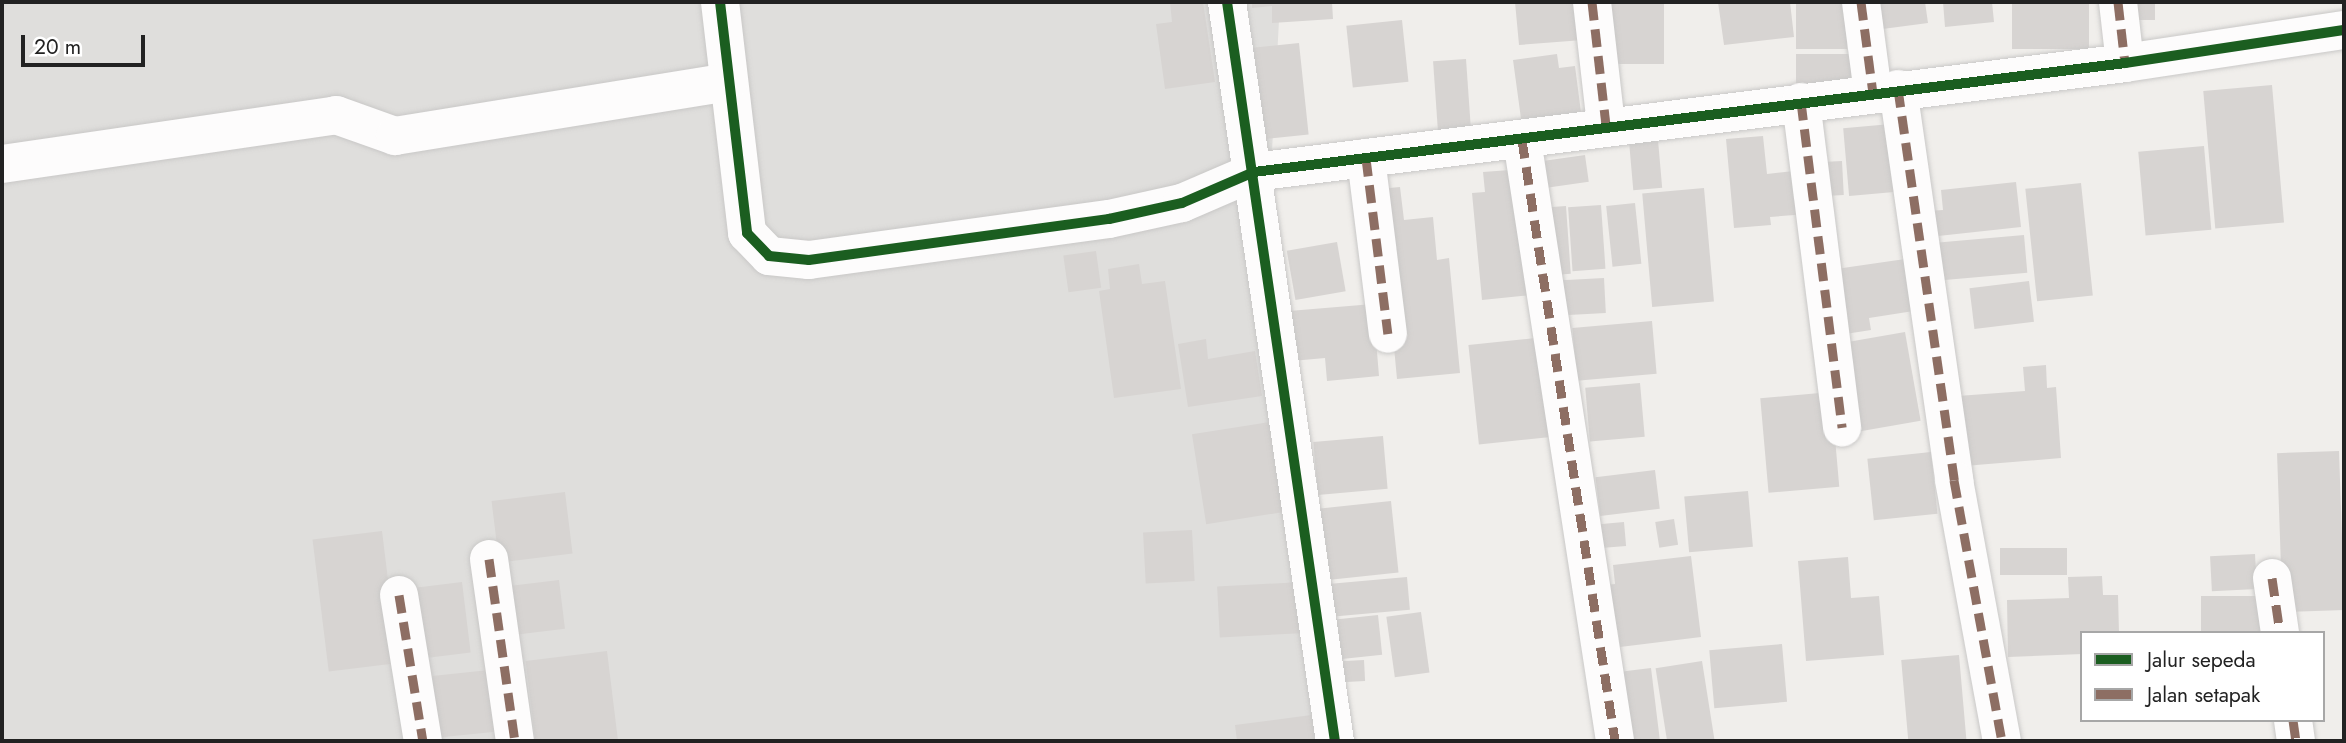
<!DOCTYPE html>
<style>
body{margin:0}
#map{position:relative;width:2346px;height:743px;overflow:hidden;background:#f0eeeb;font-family:Jost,sans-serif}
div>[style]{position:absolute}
.residential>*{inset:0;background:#dfdedc}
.building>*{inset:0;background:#d7d4d2;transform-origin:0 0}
.roads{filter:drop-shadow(0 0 2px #c9c8c7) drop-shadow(0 0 2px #c9c8c7)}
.street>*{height:38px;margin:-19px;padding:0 19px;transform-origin:19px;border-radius:19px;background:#fdfcfc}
.quiet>*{height:9px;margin-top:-4.5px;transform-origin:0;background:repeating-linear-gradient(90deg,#8d6e63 0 18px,transparent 0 27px)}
.cycleway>*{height:10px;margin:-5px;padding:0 5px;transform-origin:5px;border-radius:5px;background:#1b5e20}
span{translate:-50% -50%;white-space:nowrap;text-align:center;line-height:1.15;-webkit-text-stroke:6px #fff;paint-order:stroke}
.frame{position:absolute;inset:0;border:4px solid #222;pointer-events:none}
.legend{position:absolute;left:2080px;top:631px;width:245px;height:91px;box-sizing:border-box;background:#fff;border:2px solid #a7a7a7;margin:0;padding:9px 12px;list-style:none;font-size:21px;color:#222}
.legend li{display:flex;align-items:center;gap:14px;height:35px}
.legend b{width:35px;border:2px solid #a7a7a7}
.scale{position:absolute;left:21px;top:35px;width:124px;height:32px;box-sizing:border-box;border:4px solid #222;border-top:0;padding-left:9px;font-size:21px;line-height:24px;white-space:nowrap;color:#222;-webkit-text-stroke:5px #fff;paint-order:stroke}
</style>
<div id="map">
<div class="residential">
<i style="clip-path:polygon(2px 2px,1280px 2px,1268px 225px,1337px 741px,2px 741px)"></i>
</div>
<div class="building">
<i style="clip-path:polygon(1170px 2px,1203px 2px,1215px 82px,1165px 89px,1156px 24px,1172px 22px)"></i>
<i style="clip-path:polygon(1252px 2px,1332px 2px,1333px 19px,1272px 23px,1272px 6px,1252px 8px)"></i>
<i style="clip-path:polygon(1515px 2px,1579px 2px,1583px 40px,1519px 45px)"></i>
<i style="left:1604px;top:2px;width:60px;height:62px"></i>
<i style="clip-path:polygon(1718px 2px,1790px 2px,1794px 37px,1724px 45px)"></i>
<i style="left:1796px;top:2px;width:51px;height:47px"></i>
<i style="clip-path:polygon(1871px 2px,1925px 2px,1928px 23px,1875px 30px)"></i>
<i style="clip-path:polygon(1943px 2px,1992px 2px,1994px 22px,1945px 27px)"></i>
<i style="left:2012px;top:2px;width:77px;height:47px"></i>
<i style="left:2124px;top:2px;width:31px;height:18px"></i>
<i style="left:1402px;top:20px;width:62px;height:56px;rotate:84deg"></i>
<i style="left:1299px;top:43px;width:92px;height:51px;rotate:84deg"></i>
<i style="clip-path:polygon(1557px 54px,1559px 68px,1575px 66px,1582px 120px,1522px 126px,1513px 60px)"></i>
<i style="left:1796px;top:54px;width:56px;height:33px"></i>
<i style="left:1466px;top:59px;width:72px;height:33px;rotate:86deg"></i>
<i style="left:2272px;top:85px;width:138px;height:69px;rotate:85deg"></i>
<i style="left:1891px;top:124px;width:68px;height:48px;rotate:85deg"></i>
<i style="clip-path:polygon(1763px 136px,1767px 174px,1803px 170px,1807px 214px,1770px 217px,1771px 225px,1734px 228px,1726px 139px)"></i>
<i style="left:1658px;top:140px;width:48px;height:29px;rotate:85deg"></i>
<i style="left:2204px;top:146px;width:84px;height:66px;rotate:85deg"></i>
<i style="left:1585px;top:155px;width:27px;height:46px;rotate:82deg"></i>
<i style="left:1842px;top:161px;width:34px;height:29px;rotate:87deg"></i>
<i style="clip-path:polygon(1510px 170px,1531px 295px,1482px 300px,1472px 193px,1485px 192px,1483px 172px)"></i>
<i style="clip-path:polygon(2016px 182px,2021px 227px,1929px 237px,1927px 211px,1943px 210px,1941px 190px)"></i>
<i style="left:2081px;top:183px;width:113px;height:56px;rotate:84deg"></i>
<i style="clip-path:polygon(1400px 187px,1404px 220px,1433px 217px,1437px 260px,1449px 258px,1460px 373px,1397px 379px,1379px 189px)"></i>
<i style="left:1704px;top:188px;width:114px;height:62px;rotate:85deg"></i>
<i style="left:1635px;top:203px;width:61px;height:29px;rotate:84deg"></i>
<i style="left:1601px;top:205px;width:64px;height:33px;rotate:86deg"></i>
<i style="left:1566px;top:206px;width:68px;height:21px;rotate:86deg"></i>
<i style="left:2024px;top:235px;width:38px;height:97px;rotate:85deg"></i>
<i style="left:1337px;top:242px;width:50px;height:51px;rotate:80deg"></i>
<i style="left:1096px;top:251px;width:37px;height:33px;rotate:82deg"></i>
<i style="clip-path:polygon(1912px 258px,1920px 310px,1869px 318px,1871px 330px,1839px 335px,1829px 270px)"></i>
<i style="clip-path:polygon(1139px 264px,1142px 284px,1165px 281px,1181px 389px,1114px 398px,1099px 291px,1110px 289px,1108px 269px)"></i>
<i style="left:1604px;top:278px;width:35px;height:56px;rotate:87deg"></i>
<i style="left:2029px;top:281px;width:41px;height:60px;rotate:83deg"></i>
<i style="clip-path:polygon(1373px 304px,1379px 376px,1327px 381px,1325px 358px,1281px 362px,1277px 312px)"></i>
<i style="left:1652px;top:321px;width:53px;height:80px;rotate:85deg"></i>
<i style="left:1905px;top:332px;width:90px;height:64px;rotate:80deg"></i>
<i style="left:1545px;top:337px;width:100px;height:77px;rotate:84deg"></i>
<i style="clip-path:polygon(1206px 339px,1208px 359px,1255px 351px,1262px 396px,1188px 407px,1178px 344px)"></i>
<i style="clip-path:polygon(2046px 365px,2047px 388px,2056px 387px,2061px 458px,1964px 466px,1958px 396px,2025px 391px,2023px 367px)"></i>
<i style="left:1640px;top:383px;width:54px;height:55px;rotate:85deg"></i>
<i style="left:1831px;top:392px;width:95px;height:71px;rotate:85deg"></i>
<i style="left:1270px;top:422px;width:91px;height:79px;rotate:81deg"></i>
<i style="left:1383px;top:436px;width:53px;height:70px;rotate:85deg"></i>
<i style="left:2339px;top:451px;width:159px;height:62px;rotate:88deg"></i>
<i style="left:1931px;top:452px;width:62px;height:64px;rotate:84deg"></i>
<i style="left:1655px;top:470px;width:39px;height:60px;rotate:83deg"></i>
<i style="left:1748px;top:491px;width:56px;height:64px;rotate:85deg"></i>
<i style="left:565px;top:492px;width:62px;height:74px;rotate:83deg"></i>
<i style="left:1391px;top:501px;width:72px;height:71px;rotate:84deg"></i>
<i style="left:1674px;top:519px;width:26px;height:19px;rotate:81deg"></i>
<i style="left:1624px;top:522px;width:24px;height:25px;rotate:85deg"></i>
<i style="left:1192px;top:530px;width:51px;height:49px;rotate:87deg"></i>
<i style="left:382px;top:531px;width:133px;height:70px;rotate:83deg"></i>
<i style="left:2067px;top:548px;width:27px;height:67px;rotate:90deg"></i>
<i style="left:2255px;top:554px;width:35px;height:45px;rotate:87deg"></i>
<i style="clip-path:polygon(1691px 556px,1701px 637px,1620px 647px,1618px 630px,1610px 631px,1604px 585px,1615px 584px,1613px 565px)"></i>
<i style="clip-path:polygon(1848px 557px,1851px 598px,1879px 596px,1884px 655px,1806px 661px,1798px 561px)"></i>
<i style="clip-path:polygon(2102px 576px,2103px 595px,2118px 595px,2119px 633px,2082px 633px,2082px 654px,2008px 657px,2007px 600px,2069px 598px,2068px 577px)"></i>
<i style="left:1407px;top:577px;width:33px;height:79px;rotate:85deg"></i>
<i style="left:559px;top:580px;width:49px;height:48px;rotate:83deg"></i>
<i style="left:462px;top:582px;width:71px;height:45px;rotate:83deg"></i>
<i style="left:1303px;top:582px;width:51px;height:86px;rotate:87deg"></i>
<i style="left:2271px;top:596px;width:37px;height:70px;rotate:90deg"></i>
<i style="left:1421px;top:612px;width:61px;height:35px;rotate:82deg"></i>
<i style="left:1378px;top:615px;width:40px;height:50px;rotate:84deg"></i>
<i style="left:1782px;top:644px;width:58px;height:73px;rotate:85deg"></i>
<i style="left:607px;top:651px;width:91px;height:82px;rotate:83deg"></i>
<i style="left:1959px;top:655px;width:86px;height:58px;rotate:85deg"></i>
<i style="left:1364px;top:660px;width:21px;height:24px;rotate:87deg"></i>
<i style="left:1702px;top:661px;width:81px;height:47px;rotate:81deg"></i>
<i style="left:1651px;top:668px;width:74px;height:35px;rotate:83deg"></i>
<i style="left:489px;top:670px;width:62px;height:57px;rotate:84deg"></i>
<i style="clip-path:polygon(1319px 714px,1323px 741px,1237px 741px,1235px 725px)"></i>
</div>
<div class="roads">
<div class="street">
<i style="left:720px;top:2px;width:233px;rotate:83.3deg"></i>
<i style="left:747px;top:233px;width:32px;rotate:46deg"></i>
<i style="left:769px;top:256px;width:40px;rotate:5.7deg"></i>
<i style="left:809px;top:260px;width:303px;rotate:-7.8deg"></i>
<i style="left:1109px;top:219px;width:75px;rotate:-12.4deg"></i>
<i style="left:1182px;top:203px;width:78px;rotate:-23.3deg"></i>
<i style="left:1254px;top:172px;width:878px;rotate:-7.13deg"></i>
<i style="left:2125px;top:63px;width:221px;rotate:-8.6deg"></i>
<i style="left:1227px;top:2px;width:747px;rotate:81.69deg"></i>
<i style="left:1592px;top:2px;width:124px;rotate:83.5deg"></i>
<i style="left:1861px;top:2px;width:92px;rotate:82.5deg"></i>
<i style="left:2118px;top:2px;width:61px;rotate:83.5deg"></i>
<i style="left:1898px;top:89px;width:395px;rotate:81.8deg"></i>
<i style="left:1954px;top:480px;width:265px;rotate:79.6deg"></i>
<i style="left:1801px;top:102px;width:328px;rotate:82.8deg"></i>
<i style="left:1522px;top:140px;width:608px;rotate:81.2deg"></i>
<i style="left:1366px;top:158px;width:177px;rotate:82.9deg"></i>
<i style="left:2px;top:164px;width:338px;rotate:-8.3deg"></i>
<i style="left:336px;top:115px;width:63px;rotate:19.6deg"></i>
<i style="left:395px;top:136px;width:338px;rotate:-9.2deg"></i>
<i style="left:489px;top:559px;width:184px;rotate:81.9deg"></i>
<i style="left:2272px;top:578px;width:56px;rotate:81.7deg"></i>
<i style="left:399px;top:595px;width:148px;rotate:80.7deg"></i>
<i style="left:2293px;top:720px;width:21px;rotate:82deg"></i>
</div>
</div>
<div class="quiet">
<i style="left:1592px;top:2px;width:124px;rotate:83.5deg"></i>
<i style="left:1861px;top:2px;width:92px;rotate:82.5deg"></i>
<i style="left:2118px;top:2px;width:61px;rotate:83.5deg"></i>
<i style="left:1898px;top:89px;width:395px;rotate:81.8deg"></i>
<i style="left:1954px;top:480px;width:265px;rotate:79.6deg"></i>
<i style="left:1801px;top:102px;width:328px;rotate:82.8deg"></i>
<i style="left:1522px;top:140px;width:608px;rotate:81.2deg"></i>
<i style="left:1366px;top:158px;width:177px;rotate:82.9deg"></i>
<i style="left:489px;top:559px;width:184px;rotate:81.9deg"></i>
<i style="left:2272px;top:578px;width:56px;rotate:81.7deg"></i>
<i style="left:399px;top:595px;width:148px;rotate:80.7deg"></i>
<i style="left:2293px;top:720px;width:21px;rotate:82deg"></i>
</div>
<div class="cycleway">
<i style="left:720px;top:2px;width:233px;rotate:83.3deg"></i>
<i style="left:747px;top:233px;width:32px;rotate:46deg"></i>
<i style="left:769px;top:256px;width:40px;rotate:5.7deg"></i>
<i style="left:809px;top:260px;width:303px;rotate:-7.8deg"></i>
<i style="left:1109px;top:219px;width:75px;rotate:-12.4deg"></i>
<i style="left:1182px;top:203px;width:78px;rotate:-23.3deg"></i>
<i style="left:1254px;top:172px;width:878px;rotate:-7.13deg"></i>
<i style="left:2125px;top:63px;width:221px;rotate:-8.6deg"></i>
<i style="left:1227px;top:2px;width:747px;rotate:81.69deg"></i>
</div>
<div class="frame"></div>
<ul class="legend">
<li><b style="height:9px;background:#1b5e20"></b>Jalur sepeda</li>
<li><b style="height:9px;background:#8d6e63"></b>Jalan setapak</li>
</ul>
<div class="scale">20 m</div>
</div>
